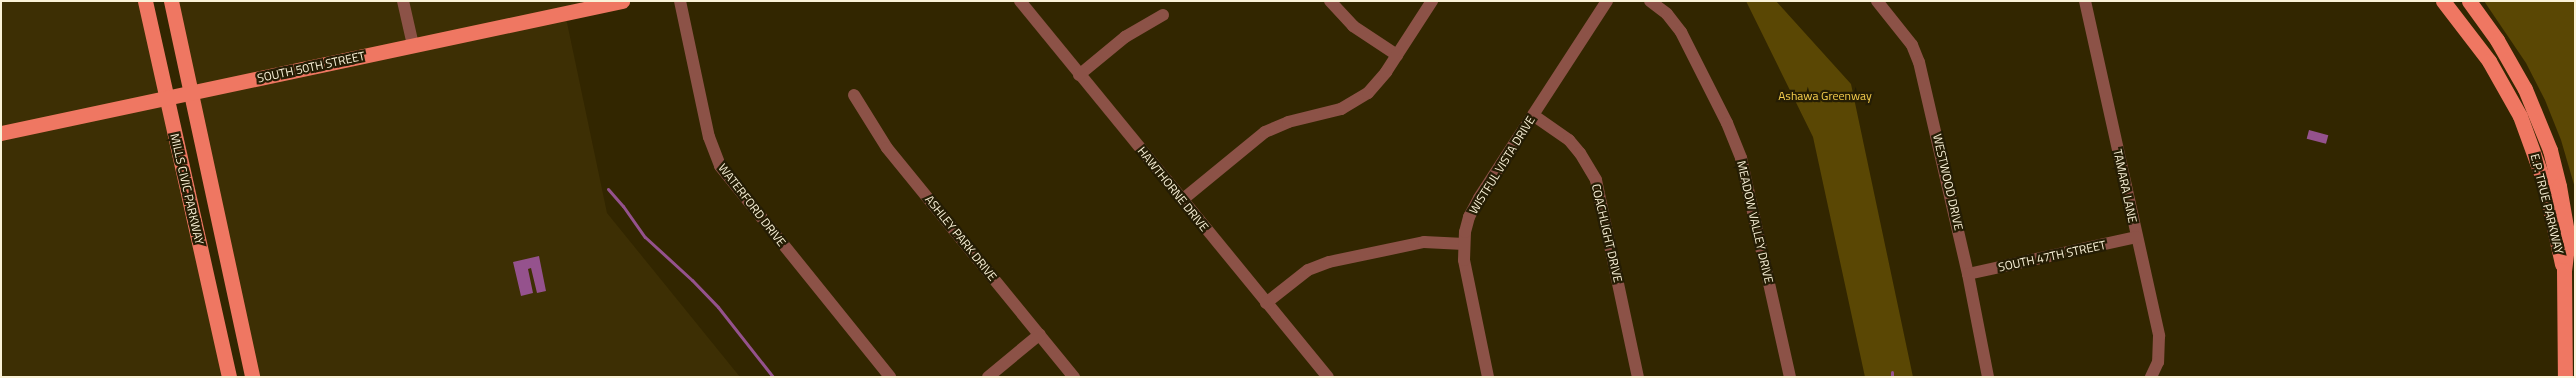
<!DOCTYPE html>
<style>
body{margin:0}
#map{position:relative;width:2576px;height:378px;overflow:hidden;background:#322600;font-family:"Titillium Web",sans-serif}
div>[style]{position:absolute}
.built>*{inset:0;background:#3d2f04}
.green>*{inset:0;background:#5a4704}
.water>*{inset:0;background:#95528d;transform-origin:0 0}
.stream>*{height:3px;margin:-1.5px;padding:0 1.5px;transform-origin:1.5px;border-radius:1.5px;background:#95528d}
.minor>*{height:12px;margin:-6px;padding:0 6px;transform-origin:6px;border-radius:6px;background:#8c5247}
.major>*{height:15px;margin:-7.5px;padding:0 7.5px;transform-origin:7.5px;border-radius:7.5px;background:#ef7762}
span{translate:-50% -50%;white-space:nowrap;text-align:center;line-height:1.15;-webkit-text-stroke:4.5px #251d04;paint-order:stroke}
.street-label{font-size:12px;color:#faf2d8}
.park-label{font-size:12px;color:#f7cf4e}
.frame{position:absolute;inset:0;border:2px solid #faf2d8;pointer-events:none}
</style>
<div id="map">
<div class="built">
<i style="clip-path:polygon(1px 1px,145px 1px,229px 377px,1px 377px)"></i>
<i style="clip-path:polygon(171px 1px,581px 1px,582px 9px,565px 13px,607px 213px,740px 377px,252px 377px)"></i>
</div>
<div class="green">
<i style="clip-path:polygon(1746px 1px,1776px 1px,1851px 84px,1913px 377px,1865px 377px,1813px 137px)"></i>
<i style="clip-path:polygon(2484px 1px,2575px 1px,2575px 188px,2561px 140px,2545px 100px,2526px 63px)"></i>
</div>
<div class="water">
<i style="left:2309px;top:130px;width:20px;height:9px;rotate:15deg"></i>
<i style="clip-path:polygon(539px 256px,546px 291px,537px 293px,531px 268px,528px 269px,533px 293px,521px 296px,513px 262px)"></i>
</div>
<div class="stream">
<i style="left:608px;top:189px;width:23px;rotate:49deg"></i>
<i style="left:623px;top:206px;width:38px;rotate:55deg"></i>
<i style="left:645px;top:237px;width:64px;rotate:42.5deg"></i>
<i style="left:692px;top:280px;width:37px;rotate:46deg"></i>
<i style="left:718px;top:307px;width:89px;rotate:51.8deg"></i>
<i style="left:1892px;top:372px;width:5px;rotate:90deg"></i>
</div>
<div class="minor">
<i style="left:403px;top:1px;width:45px;rotate:77.2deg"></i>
<i style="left:680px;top:1px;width:139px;rotate:78deg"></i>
<i style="left:709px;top:137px;width:31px;rotate:69deg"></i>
<i style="left:720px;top:166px;width:271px;rotate:51.1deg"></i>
<i style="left:1020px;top:1px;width:486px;rotate:50.7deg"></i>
<i style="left:1330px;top:1px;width:34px;rotate:47deg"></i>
<i style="left:1353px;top:26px;width:53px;rotate:33.4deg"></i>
<i style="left:1650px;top:1px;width:21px;rotate:37deg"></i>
<i style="left:1667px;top:14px;width:23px;rotate:52deg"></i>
<i style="left:1681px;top:32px;width:102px;rotate:63.2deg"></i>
<i style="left:1727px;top:123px;width:38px;rotate:68deg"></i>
<i style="left:1741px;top:158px;width:224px;rotate:77.4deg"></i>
<i style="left:1877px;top:1px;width:56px;rotate:51.5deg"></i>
<i style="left:1912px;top:45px;width:18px;rotate:68deg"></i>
<i style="left:1919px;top:62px;width:218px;rotate:77deg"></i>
<i style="left:1968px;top:274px;width:105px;rotate:79deg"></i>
<i style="left:2085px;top:1px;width:343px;rotate:77.5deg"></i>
<i style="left:2159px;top:336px;width:26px;rotate:92deg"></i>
<i style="left:2158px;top:362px;width:17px;rotate:115deg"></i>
<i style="left:1079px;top:75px;width:60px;rotate:-39.6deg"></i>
<i style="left:1125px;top:37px;width:44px;rotate:-30.1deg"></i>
<i style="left:854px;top:95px;width:62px;rotate:58.1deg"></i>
<i style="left:887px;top:148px;width:296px;rotate:50.8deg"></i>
<i style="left:1533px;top:115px;width:44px;rotate:34.8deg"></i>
<i style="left:1569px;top:140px;width:17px;rotate:50deg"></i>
<i style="left:1580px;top:153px;width:31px;rotate:59deg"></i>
<i style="left:1596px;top:180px;width:201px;rotate:78deg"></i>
<i style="left:1182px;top:200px;width:107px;rotate:-39.3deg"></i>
<i style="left:1265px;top:132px;width:25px;rotate:-23deg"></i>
<i style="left:1288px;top:122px;width:55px;rotate:-13.8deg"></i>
<i style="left:1341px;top:109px;width:31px;rotate:-31deg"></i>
<i style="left:1368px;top:93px;width:28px;rotate:-49deg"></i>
<i style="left:1386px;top:72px;width:85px;rotate:-57.1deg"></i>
<i style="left:1968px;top:274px;width:172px;rotate:-12.4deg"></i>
<i style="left:1266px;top:303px;width:53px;rotate:-38.2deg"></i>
<i style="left:1308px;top:270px;width:22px;rotate:-21deg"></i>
<i style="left:1329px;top:262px;width:97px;rotate:-11.9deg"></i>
<i style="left:1424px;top:242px;width:40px;rotate:2.9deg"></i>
<i style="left:988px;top:377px;width:67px;rotate:-39.6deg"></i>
<i style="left:1488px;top:377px;width:119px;rotate:-101.6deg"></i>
<i style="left:1464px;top:260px;width:28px;rotate:-88deg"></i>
<i style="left:1465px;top:232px;width:16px;rotate:-75deg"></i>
<i style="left:1469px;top:217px;width:21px;rotate:-62deg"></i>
<i style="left:1479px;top:198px;width:235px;rotate:-57deg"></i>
</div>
<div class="major">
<i style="left:145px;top:1px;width:385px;rotate:77.4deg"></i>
<i style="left:171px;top:1px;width:385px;rotate:77.8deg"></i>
<i style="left:2443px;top:1px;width:76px;rotate:52.5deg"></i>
<i style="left:2489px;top:61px;width:63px;rotate:60.6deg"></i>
<i style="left:2520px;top:116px;width:70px;rotate:70deg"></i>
<i style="left:2544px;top:182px;width:84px;rotate:77.6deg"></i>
<i style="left:2469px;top:1px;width:48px;rotate:54.3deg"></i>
<i style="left:2497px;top:40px;width:56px;rotate:60.3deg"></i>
<i style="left:2525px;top:89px;width:66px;rotate:67.7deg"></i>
<i style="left:2550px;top:150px;width:37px;rotate:76deg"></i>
<i style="left:2559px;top:186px;width:53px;rotate:80.2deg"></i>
<i style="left:2568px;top:238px;width:32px;rotate:97deg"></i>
<i style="left:2564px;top:270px;width:107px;rotate:89.5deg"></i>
<i style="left:1px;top:133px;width:635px;rotate:-12deg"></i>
</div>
<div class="street-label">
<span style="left:311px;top:67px;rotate:-12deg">SOUTH 50TH STREET</span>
<span style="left:1502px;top:165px;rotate:-58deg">WISTFUL VISTA DRIVE</span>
<span style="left:1948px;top:182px;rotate:77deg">WESTWOOD DRIVE</span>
<span style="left:2125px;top:186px;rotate:78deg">TAMARA LANE</span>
<span style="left:187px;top:189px;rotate:77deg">MILLS CIVIC PARKWAY</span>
<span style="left:1173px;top:189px;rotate:51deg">HAWTHORNE DRIVE</span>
<span style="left:2547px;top:204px;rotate:76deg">E.P. TRUE PARKWAY</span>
<span style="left:752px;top:205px;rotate:52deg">WATERFORD DRIVE</span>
<span style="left:1755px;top:222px;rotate:77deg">MEADOW VALLEY DRIVE</span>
<span style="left:1607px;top:233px;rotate:77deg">COACHLIGHT DRIVE</span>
<span style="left:961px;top:238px;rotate:51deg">ASHLEY PARK DRIVE</span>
<span style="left:2052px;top:256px;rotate:-12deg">SOUTH 47TH STREET</span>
</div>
<div class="park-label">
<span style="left:1825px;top:96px">Ashawa Greenway</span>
</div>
<div class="frame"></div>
</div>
